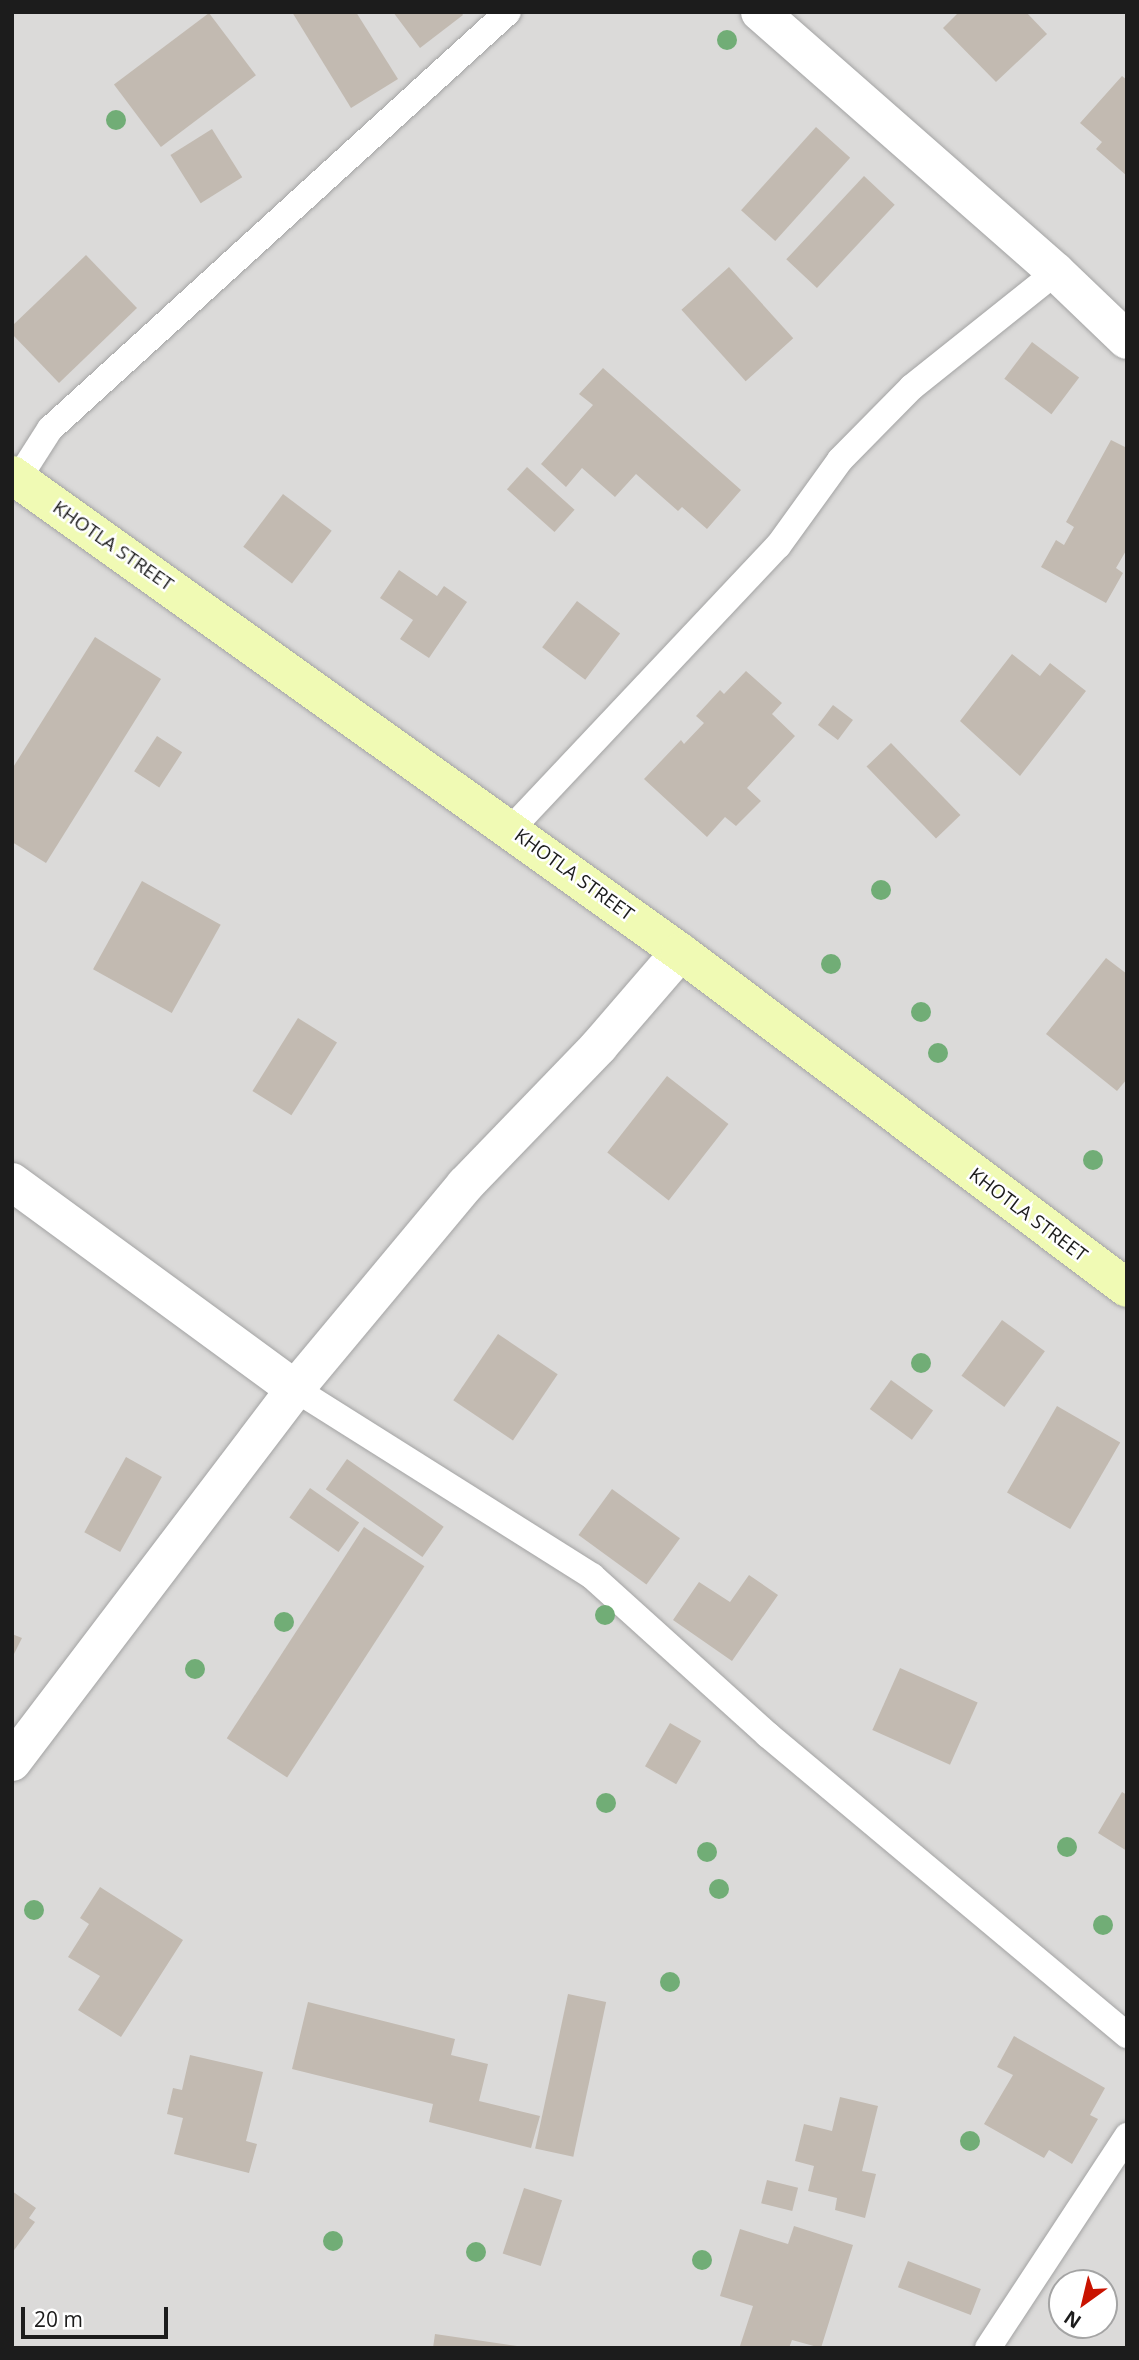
<!DOCTYPE html>
<style>
body{margin:0}
#map{position:relative;width:1139px;height:2360px;overflow:hidden;background:#eeebe2;font-family:"Open Sans",sans-serif}
div>[style]{position:absolute}
.residential>*{inset:0;background:#dbdad9}
.building>*{inset:0;background:#c2bab1;transform-origin:0 0}
.roads{filter:drop-shadow(0 0 2px #a3a3a3) drop-shadow(0 0 2px #a3a3a3)}
.lane>*{height:26px;margin:-13px;padding:0 13px;transform-origin:13px;border-radius:13px;background:#fff}
.street>*{height:38px;margin:-19px;padding:0 19px;transform-origin:19px;border-radius:19px;background:#fff}
.secondary>*{height:38px;margin:-19px;padding:0 19px;transform-origin:19px;border-radius:19px;background:#f0fab4}
.trees>*{width:20px;height:20px;margin:-10px;border-radius:50%;background:#71ad76}
span{translate:-50% -50%;white-space:nowrap;text-align:center;line-height:1.15;-webkit-text-stroke:5px #fff;paint-order:stroke}
.street-label{font-size:19px;color:#1c1c1c}
.frame{position:absolute;inset:0;border:14px solid #1c1c1c;pointer-events:none}
.north{position:absolute;left:1048px;top:2269px;width:70px;height:70px;box-sizing:border-box;background:#fff;border:2px solid #a4a4a4;border-radius:50%;rotate:214deg;font-size:19px;font-weight:700;line-height:28px;text-align:center;color:#1c1c1c}
.north::after{content:'';display:block;margin:auto;width:24px;height:32px;background:#c91300;clip-path:polygon(50% 0,100% 100%,50% 72%,0 100%)}
.scale{position:absolute;left:21px;top:2307px;width:147px;height:32px;box-sizing:border-box;border:4px solid #1c1c1c;border-top:0;padding-left:9px;font-size:21px;line-height:24px;white-space:nowrap;color:#1c1c1c;-webkit-text-stroke:5px #fff;paint-order:stroke}
</style>
<div id="map">
<div class="residential">
<i style="clip-path:polygon(evenodd,12px 12px,1127px 12px,1127px 2348px,12px 2348px,12px 12px,1062px 2283px,1104px 2283px,1104px 2325px,1062px 2325px,1062px 2283px)"></i>
</div>
<div class="building">
<i style="clip-path:polygon(292px 12px,356px 12px,398px 79px,351px 108px)"></i>
<i style="clip-path:polygon(393px 12px,461px 12px,463px 15px,420px 48px)"></i>
<i style="clip-path:polygon(959px 12px,1026px 12px,1047px 34px,996px 82px,943px 28px)"></i>
<i style="left:209px;top:13px;width:78px;height:119px;rotate:53deg"></i>
<i style="clip-path:polygon(1122px 76px,1127px 80px,1127px 176px,1096px 149px,1102px 142px,1080px 123px)"></i>
<i style="left:816px;top:127px;width:46px;height:112px;rotate:42deg"></i>
<i style="left:212px;top:129px;width:57px;height:49px;rotate:58deg"></i>
<i style="left:864px;top:176px;width:42px;height:114px;rotate:43deg"></i>
<i style="clip-path:polygon(86px 255px,137px 308px,59px 383px,12px 334px,12px 326px)"></i>
<i style="left:729px;top:267px;width:96px;height:64px;rotate:48deg"></i>
<i style="left:1032px;top:342px;width:59px;height:46px;rotate:37deg"></i>
<i style="clip-path:polygon(603px 368px,741px 490px,707px 529px,682px 507px,678px 511px,636px 474px,615px 497px,582px 468px,566px 487px,541px 464px,593px 405px,579px 394px)"></i>
<i style="clip-path:polygon(1111px 440px,1127px 448px,1127px 549px,1116px 568px,1123px 573px,1106px 603px,1041px 567px,1056px 540px,1064px 545px,1074px 527px,1066px 522px)"></i>
<i style="left:527px;top:467px;width:64px;height:30px;rotate:42deg"></i>
<i style="left:283px;top:494px;width:61px;height:66px;rotate:37deg"></i>
<i style="clip-path:polygon(399px 570px,437px 596px,444px 586px,467px 602px,429px 658px,400px 639px,413px 620px,380px 598px)"></i>
<i style="left:577px;top:601px;width:54px;height:58px;rotate:37deg"></i>
<i style="clip-path:polygon(95px 637px,161px 679px,46px 863px,12px 842px,12px 769px)"></i>
<i style="clip-path:polygon(1012px 654px,1040px 676px,1050px 663px,1086px 691px,1020px 776px,960px 721px)"></i>
<i style="clip-path:polygon(746px 671px,782px 703px,772px 714px,795px 736px,747px 788px,761px 801px,736px 826px,725px 817px,707px 837px,644px 779px,681px 740px,684px 744px,704px 723px,696px 716px,720px 690px,724px 694px)"></i>
<i style="left:833px;top:705px;width:25px;height:25px;rotate:37deg"></i>
<i style="left:157px;top:736px;width:30px;height:42px;rotate:33deg"></i>
<i style="left:891px;top:743px;width:100px;height:34px;rotate:46deg"></i>
<i style="left:142px;top:881px;width:90px;height:101px;rotate:29deg"></i>
<i style="clip-path:polygon(1106px 958px,1127px 974px,1127px 1079px,1117px 1091px,1046px 1034px)"></i>
<i style="left:298px;top:1018px;width:46px;height:86px;rotate:32deg"></i>
<i style="left:667px;top:1076px;width:78px;height:97px;rotate:38deg"></i>
<i style="left:1002px;top:1320px;width:53px;height:69px;rotate:36deg"></i>
<i style="left:498px;top:1334px;width:72px;height:80px;rotate:34deg"></i>
<i style="left:891px;top:1380px;width:52px;height:36px;rotate:36deg"></i>
<i style="left:1057px;top:1406px;width:73px;height:100px;rotate:30deg"></i>
<i style="left:126px;top:1457px;width:41px;height:86px;rotate:29deg"></i>
<i style="left:347px;top:1459px;width:118px;height:37px;rotate:35deg"></i>
<i style="left:310px;top:1488px;width:60px;height:36px;rotate:35deg"></i>
<i style="left:612px;top:1489px;width:84px;height:57px;rotate:36deg"></i>
<i style="left:364px;top:1527px;width:72px;height:252px;rotate:33deg"></i>
<i style="clip-path:polygon(749px 1575px,778px 1595px,732px 1661px,673px 1620px,699px 1582px,730px 1602px)"></i>
<i style="clip-path:polygon(12px 1634px,22px 1638px,12px 1658px)"></i>
<i style="left:900px;top:1668px;width:85px;height:68px;rotate:24deg"></i>
<i style="left:670px;top:1723px;width:36px;height:50px;rotate:30deg"></i>
<i style="clip-path:polygon(1122px 1792px,1127px 1795px,1127px 1851px,1098px 1833px)"></i>
<i style="clip-path:polygon(100px 1887px,183px 1940px,121px 2037px,78px 2010px,100px 1976px,68px 1957px,89px 1924px,80px 1918px)"></i>
<i style="left:568px;top:1994px;width:39px;height:158px;rotate:12deg"></i>
<i style="clip-path:polygon(308px 2002px,455px 2039px,451px 2055px,488px 2064px,479px 2101px,540px 2116px,531px 2148px,429px 2122px,433px 2104px,292px 2069px)"></i>
<i style="clip-path:polygon(1014px 2036px,1105px 2088px,1090px 2115px,1098px 2119px,1072px 2164px,1049px 2150px,1044px 2158px,984px 2124px,1013px 2075px,997px 2067px)"></i>
<i style="clip-path:polygon(190px 2055px,263px 2072px,246px 2141px,257px 2144px,249px 2173px,174px 2154px,183px 2118px,167px 2114px,173px 2088px,182px 2090px)"></i>
<i style="clip-path:polygon(840px 2097px,878px 2106px,862px 2171px,876px 2174px,865px 2218px,835px 2210px,837px 2198px,808px 2191px,814px 2166px,795px 2161px,804px 2124px,832px 2131px)"></i>
<i style="left:767px;top:2180px;width:32px;height:24px;rotate:14deg"></i>
<i style="left:524px;top:2188px;width:40px;height:69px;rotate:18deg"></i>
<i style="clip-path:polygon(12px 2191px,36px 2208px,29px 2218px,35px 2222px,12px 2253px)"></i>
<i style="clip-path:polygon(794px 2226px,853px 2245px,821px 2348px,792px 2340px,789px 2348px,740px 2346px,753px 2306px,720px 2296px,740px 2229px,788px 2244px)"></i>
<i style="left:908px;top:2261px;width:78px;height:28px;rotate:21deg"></i>
<i style="clip-path:polygon(435px 2334px,517px 2346px,516px 2348px,433px 2348px)"></i>
</div>
<div class="roads">
<div class="lane">
<i style="left:18px;top:479px;width:59px;rotate:-57.4deg"></i>
<i style="left:50px;top:429px;width:619px;rotate:-42.32deg"></i>
<i style="left:511px;top:829px;width:389px;rotate:-46.7deg"></i>
<i style="left:778px;top:546px;width:106px;rotate:-54.2deg"></i>
<i style="left:840px;top:460px;width:103px;rotate:-45.4deg"></i>
<i style="left:912px;top:387px;width:184px;rotate:-38.6deg"></i>
<i style="left:295px;top:1389px;width:351px;rotate:32.2deg"></i>
<i style="left:592px;top:1576px;width:237px;rotate:42.1deg"></i>
<i style="left:768px;top:1735px;width:468px;rotate:39.9deg"></i>
<i style="left:988px;top:2348px;width:254px;rotate:-56.7deg"></i>
</div>
<div class="street">
<i style="left:760px;top:12px;width:394px;rotate:41.3deg"></i>
<i style="left:1056px;top:272px;width:98px;rotate:43.8deg"></i>
<i style="left:12px;top:1182px;width:351px;rotate:36.2deg"></i>
<i style="left:12px;top:1762px;width:468px;rotate:-52.8deg"></i>
<i style="left:295px;top:1389px;width:266px;rotate:-50.2deg"></i>
<i style="left:465px;top:1185px;width:193px;rotate:-46deg"></i>
<i style="left:599px;top:1046px;width:124px;rotate:-49.2deg"></i>
</div>
<div class="secondary">
<i style="left:12px;top:475px;width:821px;rotate:35.53deg"></i>
<i style="left:680px;top:952px;width:559px;rotate:36.93deg"></i>
</div>
</div>
<div class="trees">
<i style="left:727px;top:40px"></i>
<i style="left:116px;top:120px"></i>
<i style="left:881px;top:890px"></i>
<i style="left:831px;top:964px"></i>
<i style="left:921px;top:1012px"></i>
<i style="left:938px;top:1053px"></i>
<i style="left:1093px;top:1160px"></i>
<i style="left:921px;top:1363px"></i>
<i style="left:605px;top:1615px"></i>
<i style="left:284px;top:1622px"></i>
<i style="left:195px;top:1669px"></i>
<i style="left:606px;top:1803px"></i>
<i style="left:1067px;top:1847px"></i>
<i style="left:707px;top:1852px"></i>
<i style="left:719px;top:1889px"></i>
<i style="left:34px;top:1910px"></i>
<i style="left:1103px;top:1925px"></i>
<i style="left:670px;top:1982px"></i>
<i style="left:970px;top:2141px"></i>
<i style="left:333px;top:2241px"></i>
<i style="left:476px;top:2252px"></i>
<i style="left:702px;top:2260px"></i>
</div>
<div class="street-label">
<span style="left:113px;top:546px;rotate:35deg">KHOTLA STREET</span>
<span style="left:574px;top:875px;rotate:36deg">KHOTLA STREET</span>
<span style="left:1028px;top:1215px;rotate:37deg">KHOTLA STREET</span>
</div>
<div class="frame"></div>
<div class="north">N</div>
<div class="scale">20 m</div>
</div>
